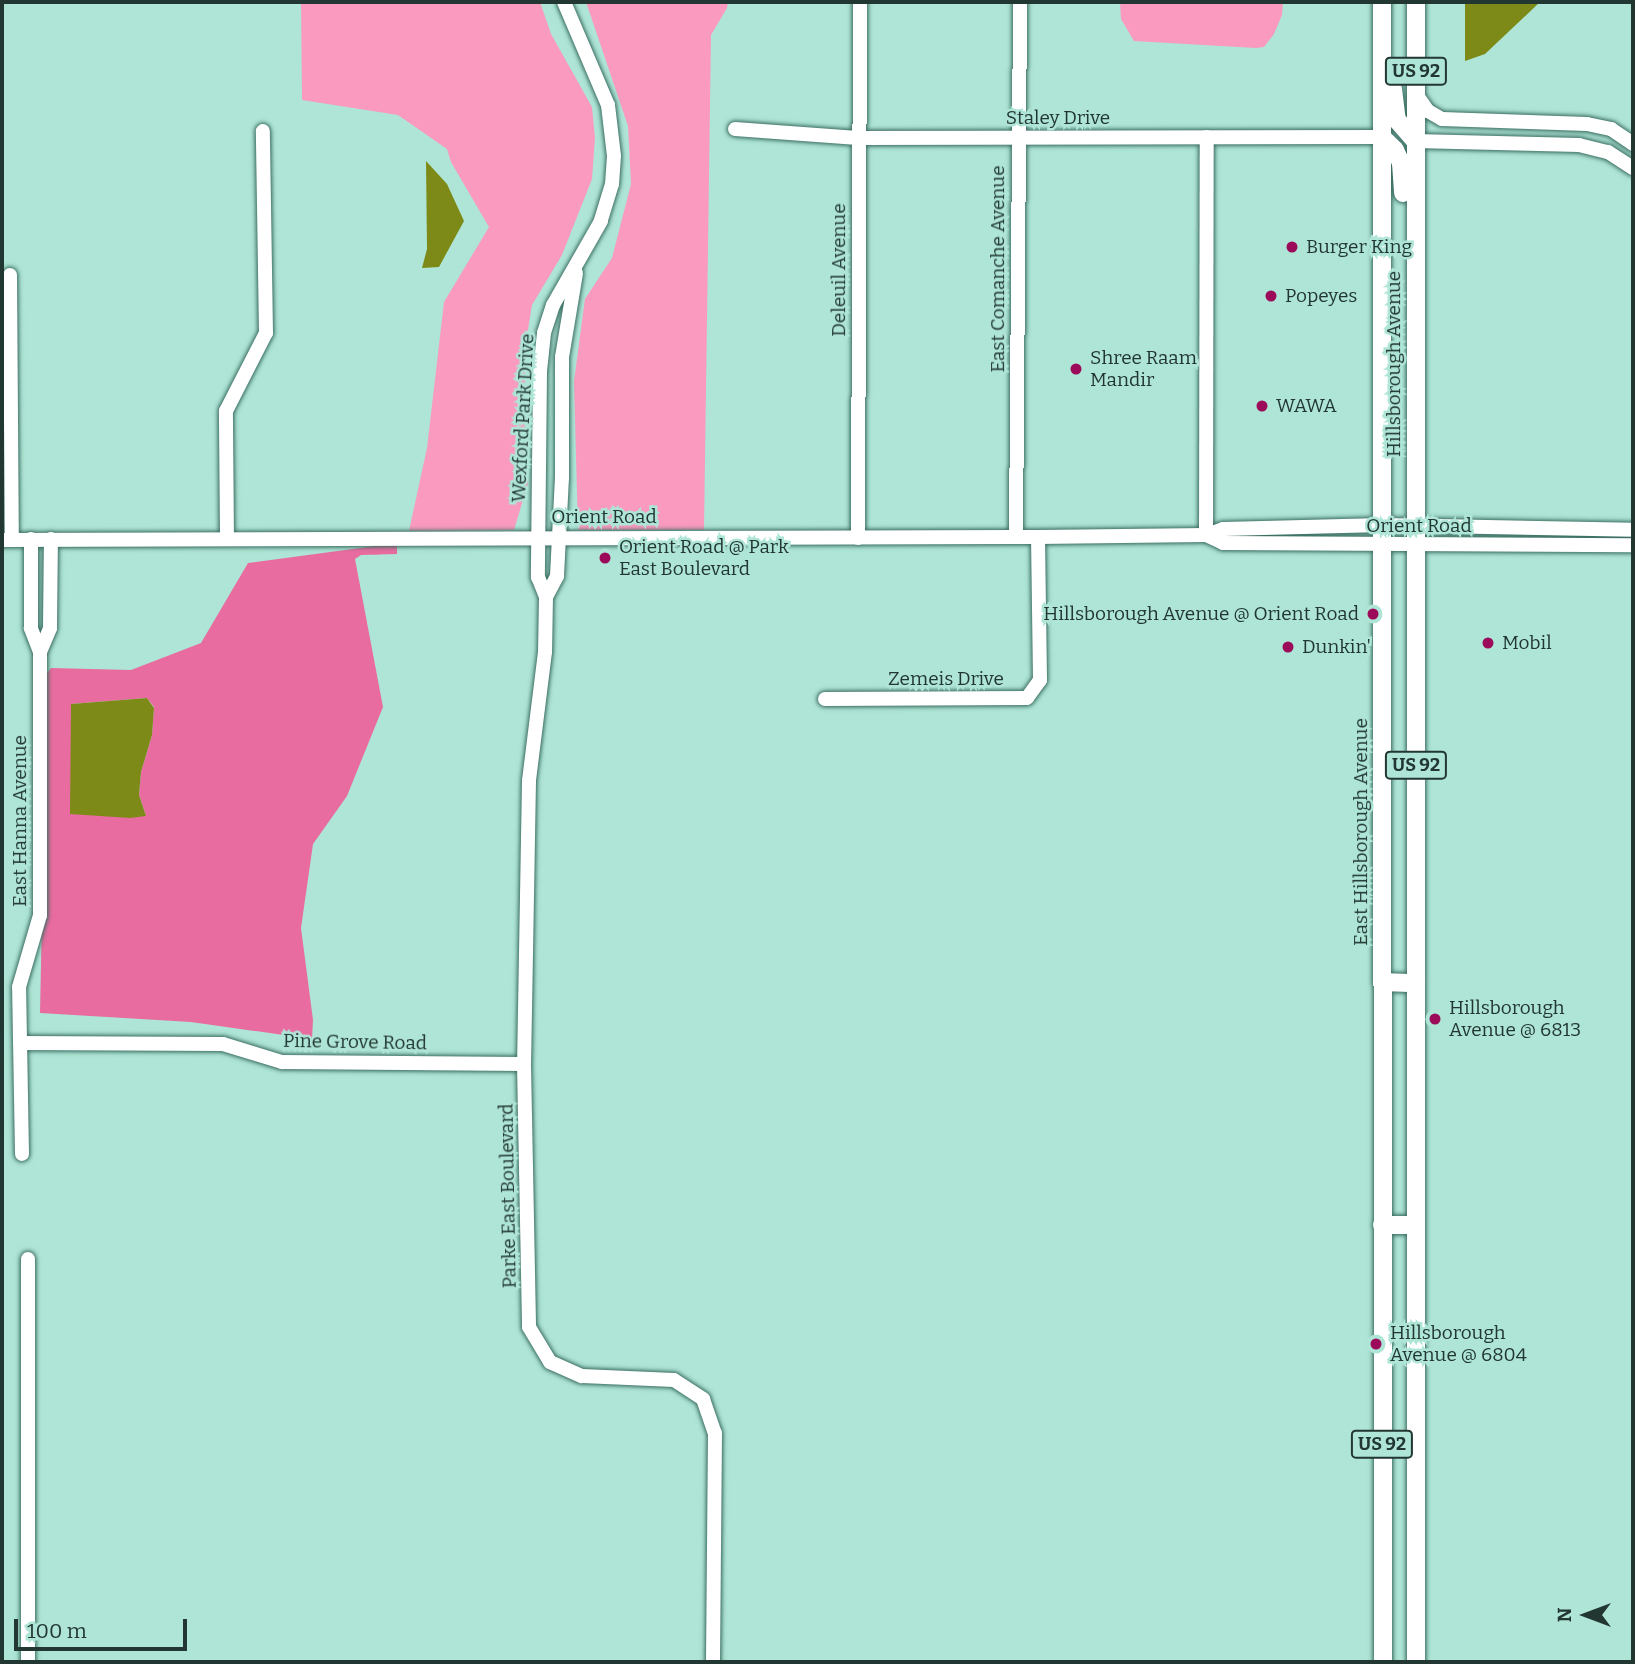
<!DOCTYPE html>
<style>
body{margin:0}
#map{position:relative;width:1635px;height:1664px;overflow:hidden;background:#aee5d6;font-family:Bitter,serif}
div>[style]{position:absolute}
.green>*{inset:0;background:#fa9abe}
.forest>*{inset:0;background:#e96ca0}
.water>*{inset:0;background:#7e8a18}
.roads{filter:drop-shadow(0 0 2px #3b6e62) drop-shadow(0 0 2px #3b6e62)}
.minor>*{height:14px;margin:-7px;padding:0 7px;transform-origin:7px;border-radius:7px;background:#fff}
.major>*{height:18px;margin:-9px;padding:0 9px;transform-origin:9px;border-radius:9px;background:#fff}
.dots>*{width:19px;height:19px;translate:-50% -50%;box-sizing:border-box;border:4px solid #aee5d6;border-radius:50%}
span{translate:-50% -50%;white-space:nowrap;text-align:center;line-height:1.15;-webkit-text-stroke:5px #aee5d6;paint-order:stroke}
.shield-label span{padding:2px 5px;background:#aee5d6;border:2px solid;border-radius:5px;-webkit-text-stroke-width:0}
.shield-label{font-size:18px;color:#223732;font-weight:700}
.street-label{font-size:19px;color:#223732}
.poi-label{font-size:19px;color:#223732}
.left{translate:0 -50%;text-align:left}
.right{translate:-100% -50%;text-align:right}
.frame{position:absolute;inset:0;border:4px solid #223732;pointer-events:none}
.north{position:absolute;left:1551px;top:1580px;width:70px;height:70px;-webkit-text-stroke:5px #aee5d6;paint-order:stroke;rotate:270deg;font-size:19px;font-weight:700;line-height:28px;text-align:center;color:#223732}
.north::after{content:'';display:block;margin:auto;width:24px;height:32px;background:#223732;clip-path:polygon(50% 0,100% 100%,50% 72%,0 100%)}
.scale{position:absolute;left:14px;top:1619px;width:173px;height:32px;box-sizing:border-box;border:4px solid #223732;border-top:0;padding-left:9px;font-size:21px;line-height:24px;white-space:nowrap;color:#223732;-webkit-text-stroke:5px #aee5d6;paint-order:stroke}
</style>
<div id="map">
<div class="green">
<i style="clip-path:polygon(301px 2px,540px 2px,551px 34px,592px 107px,595px 138px,592px 179px,562px 255px,532px 305px,524px 354px,528px 483px,514px 530px,409px 531px,427px 448px,444px 302px,489px 227px,451px 162px,447px 149px,398px 115px,302px 100px)"></i>
<i style="clip-path:polygon(586px 2px,728px 2px,727px 8px,711px 35px,704px 530px,578px 530px,574px 381px,585px 299px,612px 258px,631px 184px,628px 126px)"></i>
<i style="clip-path:polygon(1120px 2px,1283px 2px,1282px 15px,1274px 34px,1264px 47px,1256px 48px,1134px 41px,1121px 19px)"></i>
</div>
<div class="forest">
<i style="clip-path:polygon(evenodd,397px 543px,397px 554px,361px 555px,355px 559px,383px 707px,347px 796px,313px 844px,301px 928px,313px 1020px,312px 1039px,191px 1022px,40px 1013px,47px 673px,51px 668px,131px 670px,201px 643px,248px 563px,397px 543px,147px 698px,154px 707px,152px 735px,141px 772px,139px 795px,146px 816px,71px 704px,147px 698px)"></i>
</div>
<div class="water">
<i style="clip-path:polygon(1465px 2px,1540px 2px,1485px 54px,1465px 61px)"></i>
<i style="clip-path:polygon(426px 161px,447px 184px,464px 221px,439px 267px,422px 268px,427px 249px)"></i>
<i style="clip-path:polygon(147px 698px,154px 708px,152px 735px,141px 772px,139px 795px,146px 816px,130px 818px,70px 814px,71px 704px)"></i>
</div>
<div class="roads">
<div class="minor">
<i style="left:564px;top:2px;width:112px;rotate:66.9deg"></i>
<i style="left:608px;top:105px;width:51px;rotate:83.3deg"></i>
<i style="left:614px;top:156px;width:28px;rotate:94deg"></i>
<i style="left:612px;top:184px;width:39px;rotate:107deg"></i>
<i style="left:601px;top:221px;width:97px;rotate:119.7deg"></i>
<i style="left:553px;top:305px;width:29px;rotate:108deg"></i>
<i style="left:544px;top:333px;width:39px;rotate:96deg"></i>
<i style="left:540px;top:372px;width:205px;rotate:90.6deg"></i>
<i style="left:538px;top:577px;width:22px;rotate:68deg"></i>
<i style="left:546px;top:597px;width:55px;rotate:91deg"></i>
<i style="left:545px;top:652px;width:130px;rotate:97.1deg"></i>
<i style="left:529px;top:781px;width:283px;rotate:91deg"></i>
<i style="left:524px;top:1064px;width:263px;rotate:88.9deg"></i>
<i style="left:529px;top:1327px;width:41px;rotate:59deg"></i>
<i style="left:550px;top:1362px;width:35px;rotate:24deg"></i>
<i style="left:582px;top:1376px;width:92px;rotate:2.5deg"></i>
<i style="left:674px;top:1380px;width:35px;rotate:33deg"></i>
<i style="left:703px;top:1399px;width:36px;rotate:71deg"></i>
<i style="left:715px;top:1433px;width:229px;rotate:90.5deg"></i>
<i style="left:1416px;top:94px;width:21px;rotate:55deg"></i>
<i style="left:1428px;top:111px;width:16px;rotate:30deg"></i>
<i style="left:1442px;top:119px;width:145px;rotate:2deg"></i>
<i style="left:1587px;top:124px;width:25px;rotate:12deg"></i>
<i style="left:1611px;top:129px;width:27px;rotate:34deg"></i>
<i style="left:735px;top:129px;width:123px;rotate:4.2deg"></i>
<i style="left:858px;top:138px;width:524px;rotate:-0.11deg"></i>
<i style="left:1415px;top:141px;width:164px;rotate:1.4deg"></i>
<i style="left:1579px;top:145px;width:30px;rotate:14deg"></i>
<i style="left:1608px;top:152px;width:30px;rotate:33deg"></i>
<i style="left:10px;top:275px;width:264px;rotate:89.6deg"></i>
<i style="left:1206px;top:535px;width:19px;rotate:25deg"></i>
<i style="left:1223px;top:543px;width:410px;rotate:0.3deg"></i>
<i style="left:1206px;top:535px;width:398px;rotate:-89.9deg"></i>
<i style="left:1016px;top:537px;width:535px;rotate:-89.57deg"></i>
<i style="left:227px;top:538px;width:127px;rotate:-90.5deg"></i>
<i style="left:226px;top:411px;width:88px;rotate:-62.9deg"></i>
<i style="left:266px;top:333px;width:202px;rotate:-90.9deg"></i>
<i style="left:858px;top:538px;width:536px;rotate:-89.79deg"></i>
<i style="left:2px;top:540px;width:1036px;rotate:-0.17deg"></i>
<i style="left:1038px;top:537px;width:168px;rotate:-0.7deg"></i>
<i style="left:1206px;top:535px;width:18px;rotate:-19deg"></i>
<i style="left:1223px;top:529px;width:160px;rotate:-1.4deg"></i>
<i style="left:1383px;top:525px;width:250px;rotate:1.1deg"></i>
<i style="left:546px;top:597px;width:24px;rotate:-62deg"></i>
<i style="left:557px;top:576px;width:98px;rotate:-87.1deg"></i>
<i style="left:562px;top:478px;width:121px;rotate:-90deg"></i>
<i style="left:562px;top:357px;width:85px;rotate:-80.5deg"></i>
<i style="left:40px;top:652px;width:26px;rotate:-67deg"></i>
<i style="left:50px;top:628px;width:89px;rotate:-89.4deg"></i>
<i style="left:825px;top:699px;width:202px;rotate:-0.3deg"></i>
<i style="left:1027px;top:698px;width:22px;rotate:-54deg"></i>
<i style="left:1040px;top:680px;width:143px;rotate:-90.8deg"></i>
<i style="left:20px;top:1043px;width:203px;rotate:0.3deg"></i>
<i style="left:223px;top:1044px;width:62px;rotate:17deg"></i>
<i style="left:282px;top:1062px;width:242px;rotate:0.5deg"></i>
<i style="left:22px;top:1154px;width:167px;rotate:-91deg"></i>
<i style="left:19px;top:987px;width:75px;rotate:-73.7deg"></i>
<i style="left:40px;top:915px;width:263px;rotate:-90deg"></i>
<i style="left:40px;top:652px;width:26px;rotate:-111deg"></i>
<i style="left:31px;top:628px;width:89px;rotate:-90deg"></i>
<i style="left:28px;top:1259px;width:403px;rotate:90deg"></i>
</div>
<div class="major">
<i style="left:1382px;top:2px;width:1660px;rotate:89.97deg"></i>
<i style="left:1393px;top:89px;width:31px;rotate:83deg"></i>
<i style="left:1397px;top:120px;width:28px;rotate:49deg"></i>
<i style="left:1382px;top:137px;width:18px;rotate:45deg"></i>
<i style="left:1395px;top:150px;width:14px;rotate:65deg"></i>
<i style="left:1401px;top:163px;width:30px;rotate:86deg"></i>
<i style="left:1382px;top:982px;width:34px;rotate:2deg"></i>
<i style="left:1382px;top:1225px;width:34px"></i>
<i style="left:1416px;top:1662px;width:1660px;rotate:-90deg"></i>
</div>
</div>
<div class="dots">
<i style="left:1292px;top:247px;background:#9c0b59"></i>
<i style="left:1271px;top:296px;background:#9c0b59"></i>
<i style="left:1076px;top:369px;background:#9c0b59"></i>
<i style="left:1262px;top:406px;background:#9c0b59"></i>
<i style="left:605px;top:558px;background:#9c0b59"></i>
<i style="left:1373px;top:614px;background:#9c0b59"></i>
<i style="left:1488px;top:643px;background:#9c0b59"></i>
<i style="left:1288px;top:647px;background:#9c0b59"></i>
<i style="left:1435px;top:1019px;background:#9c0b59"></i>
<i style="left:1376px;top:1344px;background:#9c0b59"></i>
</div>
<div class="shield-label">
<span style="left:1416px;top:71px">US 92</span>
<span style="left:1416px;top:765px">US 92</span>
<span style="left:1382px;top:1444px">US 92</span>
</div>
<div class="street-label">
<span style="left:1058px;top:118px">Staley Drive</span>
<span style="left:998px;top:269px;rotate:-90deg">East Comanche Avenue</span>
<span style="left:839px;top:270px;rotate:-90deg">Deleuil Avenue</span>
<span style="left:1394px;top:364px;rotate:-90deg">Hillsborough Avenue</span>
<span style="left:523px;top:418px;rotate:-87deg">Wexford Park Drive</span>
<span style="left:604px;top:517px">Orient Road</span>
<span style="left:1419px;top:526px">Orient Road</span>
<span style="left:946px;top:679px">Zemeis Drive</span>
<span style="left:20px;top:821px;rotate:-90deg">East Hanna Avenue</span>
<span style="left:1361px;top:832px;rotate:-90deg">East Hillsborough Avenue</span>
<span style="left:355px;top:1042px;rotate:1deg">Pine Grove Road</span>
<span style="left:508px;top:1196px;rotate:-91deg">Parke East Boulevard</span>
</div>
<div class="poi-label">
<span class="left" style="left:1306px;top:247px">Burger King</span>
<span class="left" style="left:1285px;top:296px">Popeyes</span>
<span class="left" style="left:1090px;top:369px">Shree Raam<br>Mandir</span>
<span class="left" style="left:1276px;top:406px">WAWA</span>
<span class="left" style="left:619px;top:558px">Orient Road @ Park<br>East Boulevard</span>
<span class="right" style="left:1359px;top:614px">Hillsborough Avenue @ Orient Road</span>
<span class="left" style="left:1502px;top:643px">Mobil</span>
<span class="left" style="left:1302px;top:647px">Dunkin'</span>
<span class="left" style="left:1449px;top:1019px">Hillsborough<br>Avenue @ 6813</span>
<span class="left" style="left:1390px;top:1344px">Hillsborough<br>Avenue @ 6804</span>
</div>
<div class="frame"></div>
<div class="north">N</div>
<div class="scale">100 m</div>
</div>
